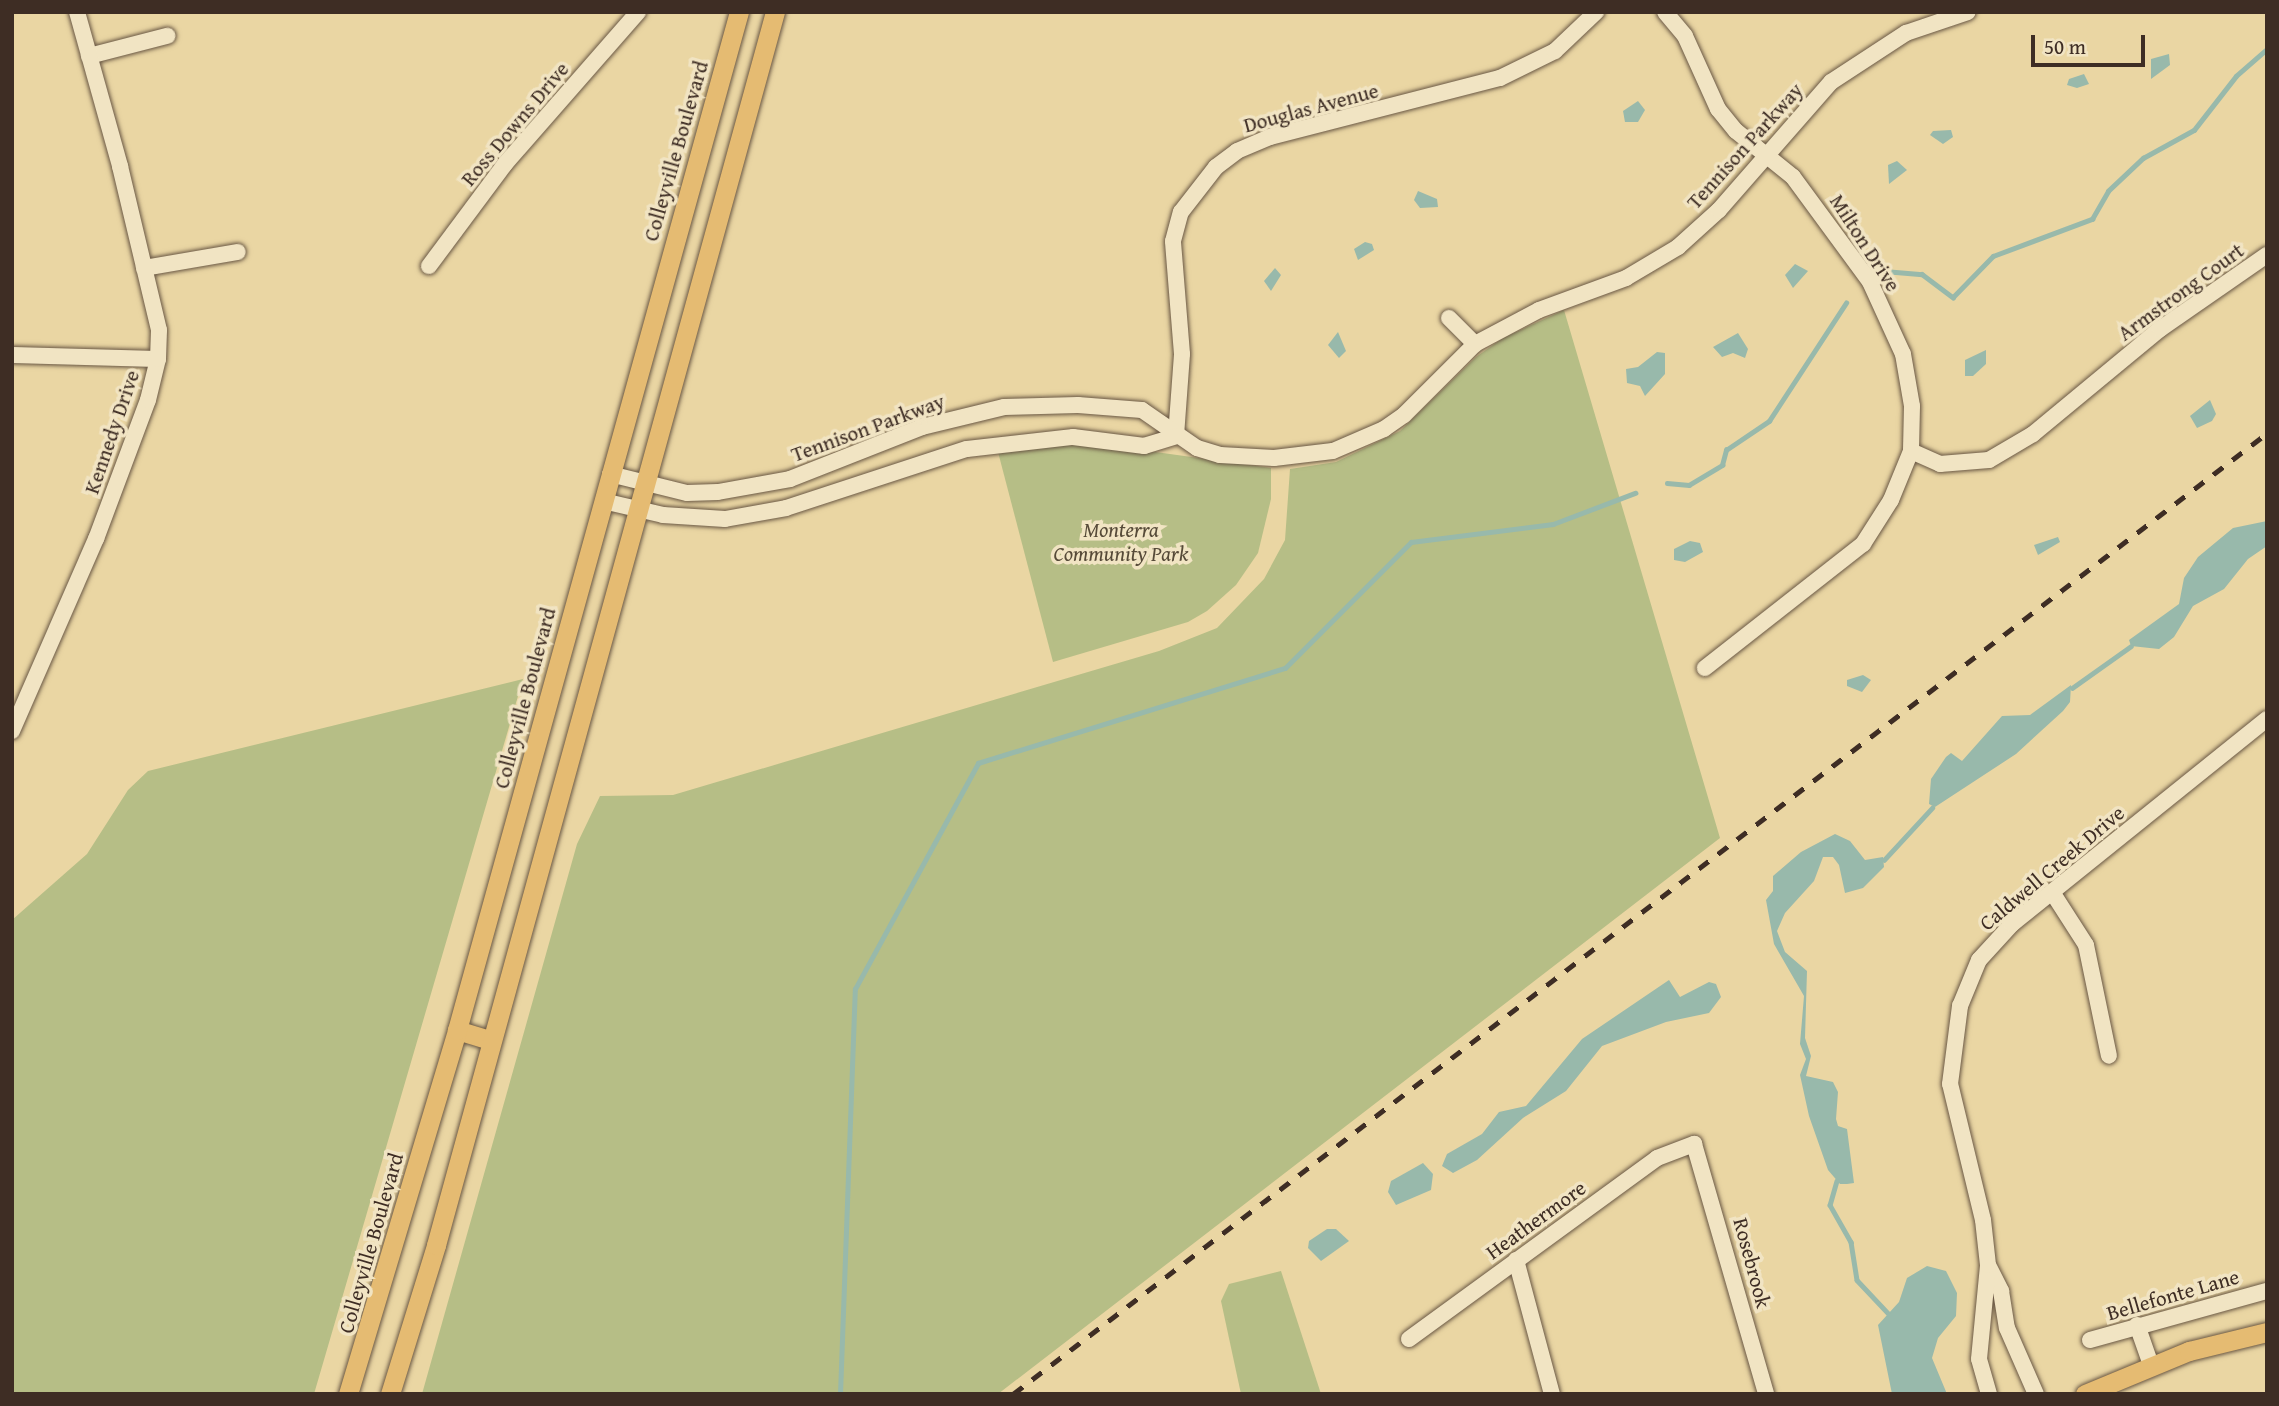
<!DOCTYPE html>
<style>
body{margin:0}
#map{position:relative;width:2279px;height:1406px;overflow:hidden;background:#ead6a3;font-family:"Gentium Book Plus",serif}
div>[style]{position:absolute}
.green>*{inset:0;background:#b6be86}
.water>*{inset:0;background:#98b9ab}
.stream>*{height:4.5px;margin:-2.25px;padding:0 2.25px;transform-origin:2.25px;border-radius:2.25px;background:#98b9ab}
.roads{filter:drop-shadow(0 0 2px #695744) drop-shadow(0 0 2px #695744)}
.minor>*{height:16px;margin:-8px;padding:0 8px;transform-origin:8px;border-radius:8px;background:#f1e4c3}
.major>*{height:19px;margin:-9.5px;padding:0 9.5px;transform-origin:9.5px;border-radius:9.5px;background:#e5bb72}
.rail>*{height:4.5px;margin-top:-2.25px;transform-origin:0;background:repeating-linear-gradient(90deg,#3e2d24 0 12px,transparent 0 24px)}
span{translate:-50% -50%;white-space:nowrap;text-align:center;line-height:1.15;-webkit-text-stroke:7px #f1e4c3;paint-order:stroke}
.street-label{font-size:21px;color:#3e2d24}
.park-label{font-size:21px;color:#564a38;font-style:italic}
.frame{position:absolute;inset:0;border:14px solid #3e2d24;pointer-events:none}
.scale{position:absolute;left:2031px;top:35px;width:114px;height:32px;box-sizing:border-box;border:4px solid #3e2d24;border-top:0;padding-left:9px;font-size:21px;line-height:24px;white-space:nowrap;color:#3e2d24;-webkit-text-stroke:5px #f1e4c3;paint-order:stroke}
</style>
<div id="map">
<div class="green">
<i style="clip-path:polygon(1564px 310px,1720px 838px,998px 1394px,422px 1394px,577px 844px,600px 796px,673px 795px,1159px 651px,1217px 628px,1264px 579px,1285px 540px,1290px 469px,1336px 462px,1400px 431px,1476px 357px,1503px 338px)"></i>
<i style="clip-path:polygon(1076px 441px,1271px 468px,1271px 499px,1258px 553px,1236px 585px,1207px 611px,1188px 622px,1053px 662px,998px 452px)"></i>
<i style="clip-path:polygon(523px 679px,314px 1394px,12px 1394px,12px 920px,87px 854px,128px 790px,148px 771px)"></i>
<i style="clip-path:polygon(1281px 1271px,1321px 1394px,1241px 1394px,1221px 1301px,1229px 1284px)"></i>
</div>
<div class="water">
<i style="clip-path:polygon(2169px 54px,2170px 65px,2151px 79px,2151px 59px)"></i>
<i style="clip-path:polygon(2084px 74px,2089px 84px,2077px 88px,2067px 85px,2069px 79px)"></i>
<i style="clip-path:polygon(1638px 101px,1645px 110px,1638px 122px,1625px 122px,1623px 111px)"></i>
<i style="clip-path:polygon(1951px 130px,1953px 137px,1943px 144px,1930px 135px,1933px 131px)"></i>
<i style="clip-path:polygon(1897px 161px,1907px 170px,1889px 184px,1888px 165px)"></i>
<i style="clip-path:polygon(1418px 191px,1437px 199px,1438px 207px,1420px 208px,1414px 200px)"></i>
<i style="clip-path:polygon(1365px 242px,1372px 244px,1374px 250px,1358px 260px,1354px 249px)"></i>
<i style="clip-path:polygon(1795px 264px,1808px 271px,1793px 288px,1785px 275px)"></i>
<i style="clip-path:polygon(1275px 268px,1281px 275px,1271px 291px,1264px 281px)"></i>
<i style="clip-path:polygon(1338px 332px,1346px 351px,1339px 358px,1328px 345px)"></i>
<i style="clip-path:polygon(1738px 333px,1748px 349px,1745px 358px,1733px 353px,1722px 357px,1713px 347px)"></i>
<i style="clip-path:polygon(1986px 350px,1986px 364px,1973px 376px,1965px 376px,1965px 360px)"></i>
<i style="clip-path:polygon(1657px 352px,1665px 353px,1665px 374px,1645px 396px,1640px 386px,1627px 383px,1626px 369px,1638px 367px)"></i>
<i style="clip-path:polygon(2210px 400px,2216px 414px,2212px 421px,2197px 428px,2190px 416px)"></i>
<i style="clip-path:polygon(2267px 521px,2267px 546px,2248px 559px,2224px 589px,2193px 606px,2174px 637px,2159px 649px,2131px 646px,2129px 640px,2179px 604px,2184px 578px,2198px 557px,2233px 528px)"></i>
<i style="clip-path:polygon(2058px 537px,2060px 542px,2038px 555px,2034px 545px)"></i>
<i style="clip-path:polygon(1690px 541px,1700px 543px,1703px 552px,1685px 562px,1674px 560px,1674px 549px)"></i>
<i style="clip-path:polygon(1863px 675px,1871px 680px,1862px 692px,1847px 686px,1847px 680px)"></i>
<i style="clip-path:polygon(2071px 685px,2070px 702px,2063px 711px,2016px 754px,1935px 807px,1929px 804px,1931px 779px,1946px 757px,1951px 753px,1962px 761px,2002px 716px,2030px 715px)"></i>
<i style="clip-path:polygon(1835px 834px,1850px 841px,1865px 860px,1883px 857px,1884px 867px,1863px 888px,1845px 893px,1839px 865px,1833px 857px,1823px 857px,1814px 881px,1785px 913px,1777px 931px,1785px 952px,1807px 971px,1805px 1038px,1811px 1056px,1806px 1076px,1833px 1082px,1838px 1092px,1836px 1119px,1838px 1126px,1847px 1129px,1854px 1183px,1847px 1184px,1840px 1184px,1828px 1170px,1809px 1116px,1800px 1075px,1806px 1059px,1800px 1044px,1804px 996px,1774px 944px,1766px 900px,1773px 891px,1773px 876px,1801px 852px)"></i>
<i style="clip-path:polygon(1669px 980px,1680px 997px,1709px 982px,1716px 984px,1721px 997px,1709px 1013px,1666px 1022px,1602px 1046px,1566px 1091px,1523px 1118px,1477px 1160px,1453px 1173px,1442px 1166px,1447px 1154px,1482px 1134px,1499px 1112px,1526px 1106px,1582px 1039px)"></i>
<i style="clip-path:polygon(1423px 1163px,1433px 1174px,1431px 1190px,1396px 1205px,1388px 1192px,1391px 1181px)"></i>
<i style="clip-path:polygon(1327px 1229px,1336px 1229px,1349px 1241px,1321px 1261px,1308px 1248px,1309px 1241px)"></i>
<i style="clip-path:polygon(1927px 1266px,1946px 1271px,1957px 1293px,1956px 1316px,1938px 1338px,1932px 1358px,1947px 1394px,1892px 1394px,1878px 1325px,1899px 1302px,1907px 1278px)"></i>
</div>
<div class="stream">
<i style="left:1884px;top:271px;width:38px;rotate:5deg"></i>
<i style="left:1922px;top:274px;width:39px;rotate:37deg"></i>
<i style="left:1953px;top:297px;width:57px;rotate:-45.7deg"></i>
<i style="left:1993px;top:256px;width:106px;rotate:-20.5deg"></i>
<i style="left:2092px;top:219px;width:32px;rotate:-60deg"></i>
<i style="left:2108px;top:191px;width:48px;rotate:-43.3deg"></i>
<i style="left:2143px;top:158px;width:58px;rotate:-28.8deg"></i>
<i style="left:2194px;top:130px;width:68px;rotate:-52.1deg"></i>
<i style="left:2236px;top:76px;width:41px;rotate:-41.1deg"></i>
<i style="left:1667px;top:483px;width:22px;rotate:5deg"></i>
<i style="left:1689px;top:485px;width:39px;rotate:-31deg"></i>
<i style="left:1722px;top:465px;width:16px;rotate:-75deg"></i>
<i style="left:1726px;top:450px;width:52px;rotate:-34deg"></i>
<i style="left:1769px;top:421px;width:141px;rotate:-56.9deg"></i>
<i style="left:2072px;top:688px;width:72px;rotate:-35.4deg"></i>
<i style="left:1884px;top:860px;width:71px;rotate:-47.3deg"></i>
<i style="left:1837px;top:1181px;width:25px;rotate:106deg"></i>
<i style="left:1830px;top:1205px;width:43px;rotate:60.4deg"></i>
<i style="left:1851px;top:1242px;width:38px;rotate:81deg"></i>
<i style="left:1857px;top:1280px;width:45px;rotate:46.8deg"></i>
<i style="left:840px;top:1394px;width:405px;rotate:-87.9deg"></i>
<i style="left:855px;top:989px;width:257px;rotate:-61.4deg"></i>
<i style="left:978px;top:763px;width:321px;rotate:-17.2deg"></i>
<i style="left:1285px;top:668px;width:178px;rotate:-45deg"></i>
<i style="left:1411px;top:542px;width:143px;rotate:-7.2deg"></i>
<i style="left:1553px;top:524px;width:88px;rotate:-20.7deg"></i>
</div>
<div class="roads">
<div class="minor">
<i style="left:1665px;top:12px;width:31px;rotate:50deg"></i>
<i style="left:1685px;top:36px;width:80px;rotate:65.7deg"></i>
<i style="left:1718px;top:109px;width:28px;rotate:51deg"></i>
<i style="left:1736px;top:131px;width:73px;rotate:38.9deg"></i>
<i style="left:1793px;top:177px;width:130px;rotate:53.7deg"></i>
<i style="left:1870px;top:282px;width:79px;rotate:65.4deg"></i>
<i style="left:1903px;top:354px;width:53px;rotate:80.2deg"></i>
<i style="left:1912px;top:406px;width:45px;rotate:91.3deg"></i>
<i style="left:1911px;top:451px;width:53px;rotate:112.2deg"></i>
<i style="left:1891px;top:500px;width:52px;rotate:122.5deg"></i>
<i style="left:1863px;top:544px;width:201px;rotate:141.9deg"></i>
<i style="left:89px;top:56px;width:81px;rotate:-14.4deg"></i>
<i style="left:429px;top:266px;width:127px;rotate:-53.3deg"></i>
<i style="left:505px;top:164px;width:202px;rotate:-48.8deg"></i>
<i style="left:144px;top:268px;width:95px;rotate:-9.7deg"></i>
<i style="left:1449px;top:318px;width:37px;rotate:45deg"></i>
<i style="left:12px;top:355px;width:146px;rotate:1.6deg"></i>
<i style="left:1176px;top:436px;width:82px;rotate:-85.8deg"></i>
<i style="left:1182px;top:354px;width:113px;rotate:-94.6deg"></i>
<i style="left:1173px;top:241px;width:30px;rotate:-75deg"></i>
<i style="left:1181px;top:212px;width:57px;rotate:-52.1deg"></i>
<i style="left:1216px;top:167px;width:26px;rotate:-37deg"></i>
<i style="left:1237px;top:151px;width:36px;rotate:-23deg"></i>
<i style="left:1270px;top:137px;width:237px;rotate:-14.4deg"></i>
<i style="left:1500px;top:78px;width:61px;rotate:-26.1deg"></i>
<i style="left:1555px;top:51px;width:57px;rotate:-43.6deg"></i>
<i style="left:1911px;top:451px;width:32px;rotate:24deg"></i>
<i style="left:1940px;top:464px;width:49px;rotate:-4.7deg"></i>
<i style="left:1989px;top:460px;width:51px;rotate:-30.6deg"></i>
<i style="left:2033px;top:434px;width:165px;rotate:-39.6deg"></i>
<i style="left:2160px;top:329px;width:130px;rotate:-34.7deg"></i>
<i style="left:610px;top:474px;width:79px;rotate:13.9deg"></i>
<i style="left:687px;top:493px;width:31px;rotate:-2deg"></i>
<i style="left:718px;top:492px;width:73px;rotate:-10.2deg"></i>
<i style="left:790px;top:479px;width:142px;rotate:-21.5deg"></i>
<i style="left:922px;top:427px;width:84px;rotate:-13.7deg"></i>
<i style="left:1004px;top:407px;width:74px;rotate:-1.5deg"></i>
<i style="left:1078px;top:405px;width:64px;rotate:4.5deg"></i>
<i style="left:1142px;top:410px;width:67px;rotate:34.6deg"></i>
<i style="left:1197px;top:448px;width:24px;rotate:17deg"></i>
<i style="left:1220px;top:455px;width:54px;rotate:3.2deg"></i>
<i style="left:1274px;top:458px;width:59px;rotate:-6.8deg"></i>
<i style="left:1333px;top:451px;width:56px;rotate:-23.3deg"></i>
<i style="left:1384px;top:429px;width:24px;rotate:-35deg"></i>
<i style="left:1404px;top:415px;width:100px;rotate:-45deg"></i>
<i style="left:1475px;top:344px;width:72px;rotate:-28deg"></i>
<i style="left:1539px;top:310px;width:93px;rotate:-20.2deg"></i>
<i style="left:1626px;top:278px;width:61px;rotate:-30.8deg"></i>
<i style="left:1678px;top:247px;width:55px;rotate:-42.1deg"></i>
<i style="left:1719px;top:210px;width:170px;rotate:-48.8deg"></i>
<i style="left:1831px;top:82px;width:90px;rotate:-33.2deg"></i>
<i style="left:1906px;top:33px;width:65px;rotate:-18.7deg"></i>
<i style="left:603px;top:501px;width:62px;rotate:13.1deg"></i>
<i style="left:663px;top:515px;width:62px;rotate:3.7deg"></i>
<i style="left:725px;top:519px;width:62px;rotate:-10.2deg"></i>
<i style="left:786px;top:508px;width:190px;rotate:-18.1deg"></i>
<i style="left:967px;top:449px;width:107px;rotate:-6.5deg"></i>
<i style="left:1073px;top:437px;width:72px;rotate:7.2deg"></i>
<i style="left:1144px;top:446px;width:34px;rotate:-17deg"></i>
<i style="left:12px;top:731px;width:210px;rotate:-66.4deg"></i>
<i style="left:96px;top:539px;width:148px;rotate:-69.5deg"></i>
<i style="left:148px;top:400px;width:42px;rotate:-76.3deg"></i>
<i style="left:158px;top:359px;width:29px;rotate:-88deg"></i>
<i style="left:159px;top:330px;width:169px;rotate:-103.4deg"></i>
<i style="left:120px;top:166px;width:160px;rotate:-105.6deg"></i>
<i style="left:2052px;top:892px;width:63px;rotate:57.3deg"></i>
<i style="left:2086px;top:945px;width:113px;rotate:78.3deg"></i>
<i style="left:1516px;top:1260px;width:139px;rotate:75deg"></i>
<i style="left:1989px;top:1267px;width:27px;rotate:63deg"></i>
<i style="left:2001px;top:1291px;width:37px;rotate:81deg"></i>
<i style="left:2007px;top:1328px;width:72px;rotate:66.3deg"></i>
<i style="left:2137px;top:1325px;width:42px;rotate:70.7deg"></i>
<i style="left:1409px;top:1339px;width:307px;rotate:-36.1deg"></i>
<i style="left:1657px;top:1158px;width:40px;rotate:-21deg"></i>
<i style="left:1694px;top:1144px;width:260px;rotate:73.9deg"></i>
<i style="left:2090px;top:1340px;width:184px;rotate:-15.5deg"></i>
<i style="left:1989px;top:1394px;width:36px;rotate:-106deg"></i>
<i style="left:1979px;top:1359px;width:94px;rotate:-84.5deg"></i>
<i style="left:1988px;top:1265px;width:45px;rotate:-96.3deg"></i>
<i style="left:1983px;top:1220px;width:140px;rotate:-103.6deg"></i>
<i style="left:1950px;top:1084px;width:79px;rotate:-82.7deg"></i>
<i style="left:1960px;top:1006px;width:50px;rotate:-67.6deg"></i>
<i style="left:1979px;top:960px;width:49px;rotate:-47.5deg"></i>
<i style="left:2012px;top:924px;width:327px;rotate:-38.8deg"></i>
</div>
<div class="major">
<i style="left:457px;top:1030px;width:34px;rotate:17deg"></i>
<i style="left:348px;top:1394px;width:380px;rotate:-73.3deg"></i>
<i style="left:457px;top:1030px;width:1056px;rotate:-74.52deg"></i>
<i style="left:390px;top:1394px;width:156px;rotate:-72.8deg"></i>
<i style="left:436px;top:1245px;width:1279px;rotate:-74.63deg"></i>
<i style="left:2085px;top:1394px;width:113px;rotate:-22.5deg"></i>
<i style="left:2189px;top:1351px;width:80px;rotate:-13.7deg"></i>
</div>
</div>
<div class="rail">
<i style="left:1013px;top:1394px;width:1580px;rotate:-37.46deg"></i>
</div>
<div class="street-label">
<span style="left:1311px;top:108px;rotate:-15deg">Douglas Avenue</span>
<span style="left:515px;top:124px;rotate:-50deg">Ross Downs Drive</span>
<span style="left:1745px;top:146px;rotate:-48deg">Tennison Parkway</span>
<span style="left:676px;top:151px;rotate:-74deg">Colleyville Boulevard</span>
<span style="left:1865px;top:243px;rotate:57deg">Milton Drive</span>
<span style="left:2181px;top:292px;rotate:-36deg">Armstrong Court</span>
<span style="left:868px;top:428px;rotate:-20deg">Tennison Parkway</span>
<span style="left:112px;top:432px;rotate:-71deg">Kennedy Drive</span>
<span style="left:525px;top:698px;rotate:-75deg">Colleyville Boulevard</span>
<span style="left:2052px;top:868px;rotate:-40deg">Caldwell Creek Drive</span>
<span style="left:1536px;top:1220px;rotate:-36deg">Heathermore</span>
<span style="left:371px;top:1243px;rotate:-74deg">Colleyville Boulevard</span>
<span style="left:1752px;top:1263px;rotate:75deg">Rosebrook</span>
<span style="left:2173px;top:1295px;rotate:-16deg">Bellefonte Lane</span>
</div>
<div class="park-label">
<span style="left:1121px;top:542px">Monterra<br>Community Park</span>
</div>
<div class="frame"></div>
<div class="scale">50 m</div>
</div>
